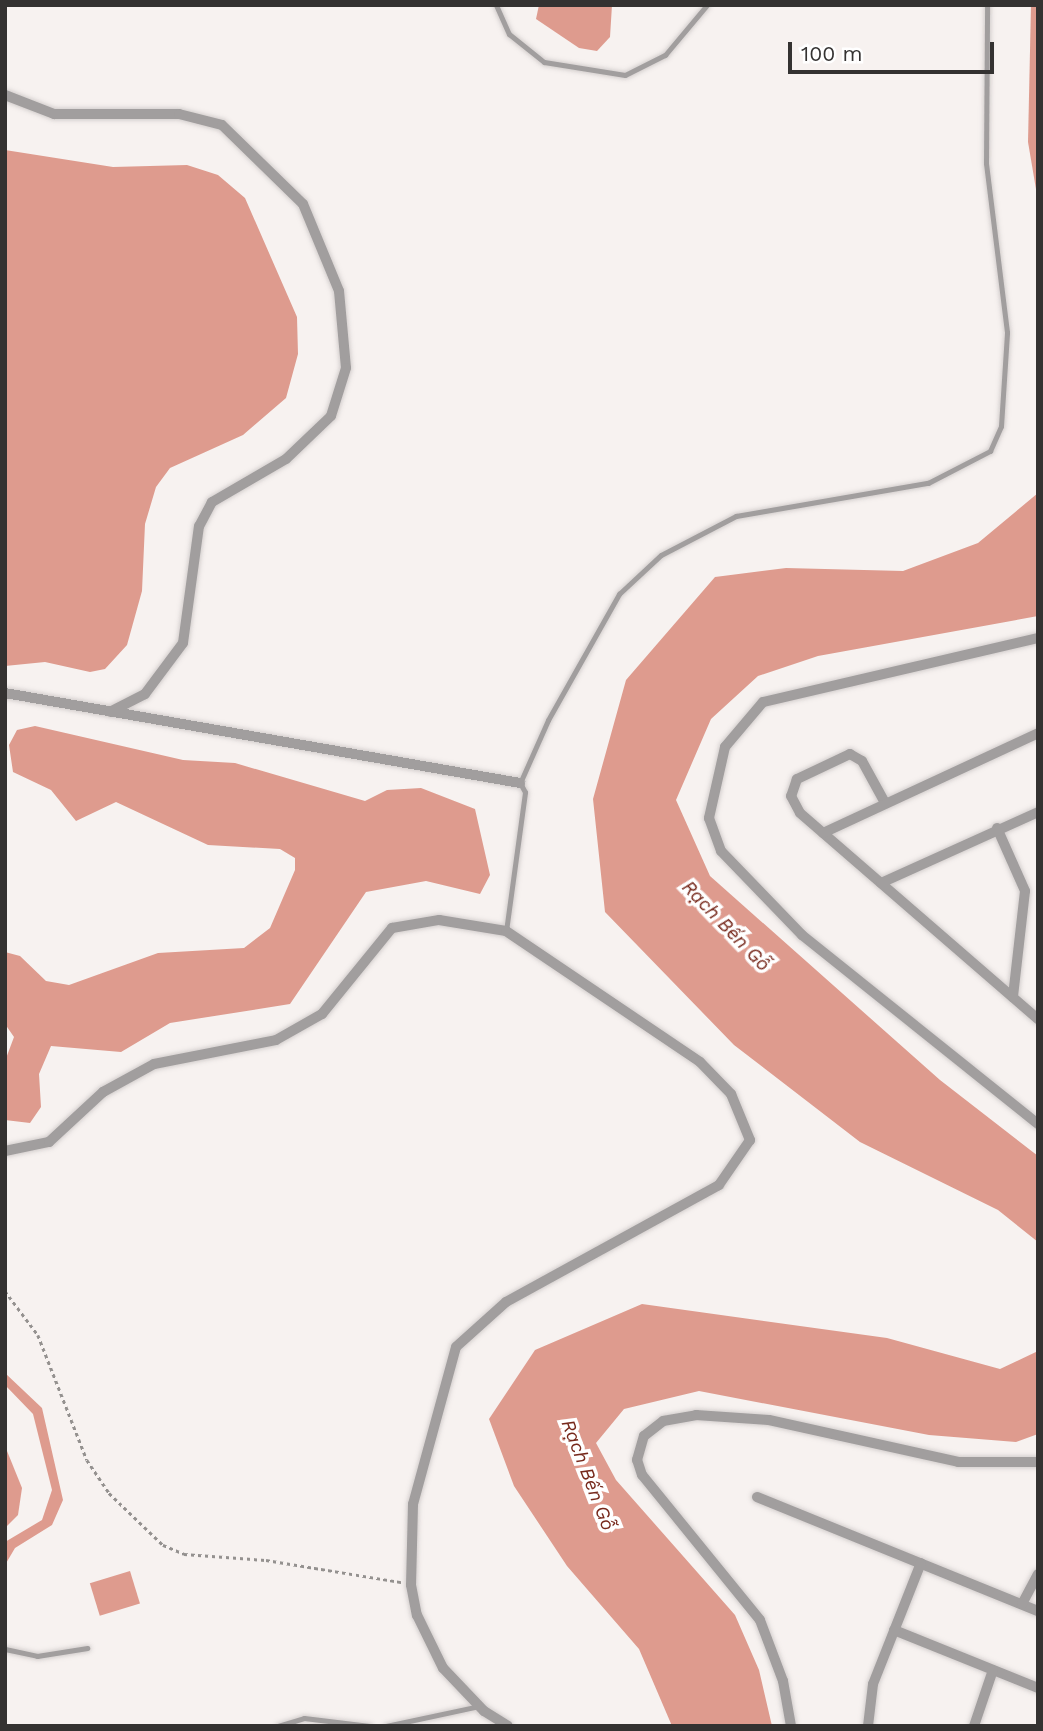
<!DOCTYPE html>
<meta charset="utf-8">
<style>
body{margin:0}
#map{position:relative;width:1043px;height:1731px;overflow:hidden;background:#f7f2f0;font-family:"Work Sans",sans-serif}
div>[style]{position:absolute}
.water>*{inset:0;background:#de9b8e;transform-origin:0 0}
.path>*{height:2.5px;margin-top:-1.25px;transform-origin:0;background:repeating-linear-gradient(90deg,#94918f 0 3.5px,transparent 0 7px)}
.roads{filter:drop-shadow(0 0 2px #d4cfce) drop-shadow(0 0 2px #d4cfce)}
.lane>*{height:5px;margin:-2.5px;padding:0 2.5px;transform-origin:2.5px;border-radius:2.5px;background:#a19e9e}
.street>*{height:10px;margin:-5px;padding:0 5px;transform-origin:5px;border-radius:5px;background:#a19e9e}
span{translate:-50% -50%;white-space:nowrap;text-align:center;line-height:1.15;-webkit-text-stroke:7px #fff;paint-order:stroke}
.water-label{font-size:19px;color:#76281b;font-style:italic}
.frame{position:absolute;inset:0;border:7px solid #343231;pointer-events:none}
.scale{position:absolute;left:788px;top:42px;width:206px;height:32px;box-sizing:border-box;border:4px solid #343231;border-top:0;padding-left:9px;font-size:21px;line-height:24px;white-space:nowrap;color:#343231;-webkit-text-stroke:5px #fff;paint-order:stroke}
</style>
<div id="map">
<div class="water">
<i style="clip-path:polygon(539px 5px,612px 5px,610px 37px,597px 51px,579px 48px,536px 19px)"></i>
<i style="clip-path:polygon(1031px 5px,1038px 5px,1038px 201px,1028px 142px)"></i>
<i style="clip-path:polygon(5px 150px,113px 167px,187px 165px,218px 175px,245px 198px,297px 317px,298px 354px,286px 398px,243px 435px,170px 468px,156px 487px,145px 524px,142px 591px,127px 645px,105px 669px,90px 672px,45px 662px,5px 666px)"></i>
<i style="clip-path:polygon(1038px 493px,1038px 616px,818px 656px,758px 676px,711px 719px,676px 800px,710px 876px,940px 1080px,1038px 1156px,1038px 1242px,998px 1210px,860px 1142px,734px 1045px,605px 912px,593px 799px,626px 680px,715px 577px,786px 568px,903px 571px,978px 543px)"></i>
<i style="clip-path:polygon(35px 726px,183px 760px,235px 763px,365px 801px,387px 790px,421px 788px,475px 809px,490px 875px,480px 894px,426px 881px,366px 892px,290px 1004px,170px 1023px,121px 1052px,51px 1046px,39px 1074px,41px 1107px,30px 1123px,5px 1120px,5px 1061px,14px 1037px,5px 1024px,5px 952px,20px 956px,46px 981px,69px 985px,158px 953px,244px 948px,270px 928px,295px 870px,295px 858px,280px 849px,208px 845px,116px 802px,76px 821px,51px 790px,13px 772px,9px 745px,17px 730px)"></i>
<i style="clip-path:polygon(642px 1304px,887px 1338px,1000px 1369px,1038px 1351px,1038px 1434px,1016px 1442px,929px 1435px,699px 1391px,624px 1409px,596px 1443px,616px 1480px,735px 1615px,759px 1670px,772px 1726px,672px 1726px,639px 1649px,567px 1566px,514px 1486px,489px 1419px,535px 1350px)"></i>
<i style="clip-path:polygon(5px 1373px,42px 1408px,63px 1500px,52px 1525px,15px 1548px,5px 1565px,5px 1542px,42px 1520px,52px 1490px,33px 1414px,5px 1385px)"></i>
<i style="clip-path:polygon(5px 1446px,22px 1488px,18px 1515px,5px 1528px)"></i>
<i style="left:130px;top:1571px;width:34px;height:42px;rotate:73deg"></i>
</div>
<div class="path">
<i style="left:5px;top:1291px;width:55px;rotate:53.1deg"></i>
<i style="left:38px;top:1335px;width:134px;rotate:68.6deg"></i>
<i style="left:87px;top:1460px;width:40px;rotate:56deg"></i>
<i style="left:109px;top:1493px;width:75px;rotate:43.9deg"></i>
<i style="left:163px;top:1545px;width:23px;rotate:23deg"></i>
<i style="left:184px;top:1554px;width:82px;rotate:4.2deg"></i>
<i style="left:266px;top:1560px;width:137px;rotate:9.3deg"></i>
</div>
<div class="roads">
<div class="lane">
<i style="left:496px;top:5px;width:32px;rotate:66deg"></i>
<i style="left:509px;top:34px;width:45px;rotate:38.7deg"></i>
<i style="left:544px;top:62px;width:82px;rotate:9.1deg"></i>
<i style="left:625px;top:75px;width:45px;rotate:-26.6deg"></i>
<i style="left:665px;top:55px;width:65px;rotate:-50deg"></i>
<i style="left:506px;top:931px;width:140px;rotate:-82.2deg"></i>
<i style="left:525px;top:792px;width:10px;rotate:-119deg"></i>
<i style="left:520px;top:783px;width:69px;rotate:-66deg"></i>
<i style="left:548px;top:720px;width:145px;rotate:-60.6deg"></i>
<i style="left:619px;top:594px;width:57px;rotate:-42.9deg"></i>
<i style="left:661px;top:555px;width:85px;rotate:-27.5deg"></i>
<i style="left:736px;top:516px;width:195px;rotate:-9.8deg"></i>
<i style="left:928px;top:483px;width:70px;rotate:-27.3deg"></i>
<i style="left:990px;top:451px;width:27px;rotate:-66deg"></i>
<i style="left:1001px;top:426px;width:94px;rotate:-86.3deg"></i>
<i style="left:1007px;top:332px;width:170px;rotate:-97.1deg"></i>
<i style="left:986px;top:163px;width:158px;rotate:-89.6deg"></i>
<i style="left:5px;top:1649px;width:33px;rotate:12deg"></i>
<i style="left:37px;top:1656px;width:51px;rotate:-9.1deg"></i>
<i style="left:278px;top:1726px;width:27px;rotate:-17deg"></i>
<i style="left:304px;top:1718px;width:66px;rotate:6.9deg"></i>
<i style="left:386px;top:1726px;width:95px;rotate:-12.1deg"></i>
</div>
<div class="street">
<i style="left:5px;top:95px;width:53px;rotate:21.2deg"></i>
<i style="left:54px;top:114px;width:125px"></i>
<i style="left:179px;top:114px;width:44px;rotate:14.3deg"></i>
<i style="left:222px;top:125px;width:113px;rotate:44.3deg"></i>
<i style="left:303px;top:204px;width:94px;rotate:67.5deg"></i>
<i style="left:339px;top:291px;width:77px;rotate:84.8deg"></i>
<i style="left:346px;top:368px;width:50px;rotate:107.4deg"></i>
<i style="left:331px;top:416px;width:62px;rotate:136.3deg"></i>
<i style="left:286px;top:459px;width:86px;rotate:149.8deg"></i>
<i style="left:212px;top:502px;width:27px;rotate:118deg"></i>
<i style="left:199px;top:526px;width:118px;rotate:97.8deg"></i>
<i style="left:183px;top:643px;width:64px;rotate:126.7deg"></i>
<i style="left:145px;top:694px;width:39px;rotate:153deg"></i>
<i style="left:1038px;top:638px;width:282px;rotate:166.9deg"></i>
<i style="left:763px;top:702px;width:59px;rotate:130.2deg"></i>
<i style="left:725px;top:747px;width:73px;rotate:102.7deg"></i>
<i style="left:709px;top:818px;width:35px;rotate:70deg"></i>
<i style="left:721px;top:851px;width:117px;rotate:46deg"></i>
<i style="left:802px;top:935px;width:302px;rotate:38.7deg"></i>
<i style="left:5px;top:693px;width:523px;rotate:9.91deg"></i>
<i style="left:884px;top:801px;width:46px;rotate:-118.8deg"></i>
<i style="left:862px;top:761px;width:14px;rotate:-150deg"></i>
<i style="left:850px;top:754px;width:59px;rotate:154.7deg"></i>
<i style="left:797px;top:779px;width:18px;rotate:109deg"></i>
<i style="left:791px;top:796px;width:19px;rotate:62deg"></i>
<i style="left:800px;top:813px;width:315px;rotate:40.9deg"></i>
<i style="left:997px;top:828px;width:69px;rotate:66deg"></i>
<i style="left:1025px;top:891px;width:107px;rotate:96.5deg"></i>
<i style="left:823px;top:833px;width:237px;rotate:-24.9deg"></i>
<i style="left:881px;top:883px;width:172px;rotate:-24.3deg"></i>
<i style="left:5px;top:1151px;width:45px;rotate:-11.6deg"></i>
<i style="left:49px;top:1142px;width:74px;rotate:-42.8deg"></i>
<i style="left:103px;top:1092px;width:58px;rotate:-28.8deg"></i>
<i style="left:154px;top:1064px;width:124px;rotate:-11.1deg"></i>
<i style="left:276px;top:1040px;width:53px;rotate:-29.5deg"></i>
<i style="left:322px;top:1014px;width:111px;rotate:-50.9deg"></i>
<i style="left:392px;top:928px;width:48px;rotate:-9.7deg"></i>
<i style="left:439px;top:920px;width:68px;rotate:9.3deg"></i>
<i style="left:506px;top:931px;width:234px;rotate:34deg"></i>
<i style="left:700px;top:1062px;width:45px;rotate:45.9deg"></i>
<i style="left:731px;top:1094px;width:50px;rotate:67.6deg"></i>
<i style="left:750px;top:1140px;width:55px;rotate:124.6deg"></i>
<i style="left:719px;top:1185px;width:243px;rotate:151.2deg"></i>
<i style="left:506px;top:1302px;width:67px;rotate:138deg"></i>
<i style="left:456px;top:1347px;width:163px;rotate:105.3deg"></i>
<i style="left:413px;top:1504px;width:81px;rotate:91.4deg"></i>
<i style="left:411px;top:1585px;width:31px;rotate:79deg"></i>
<i style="left:417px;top:1615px;width:59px;rotate:63.9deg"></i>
<i style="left:443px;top:1668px;width:59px;rotate:46.4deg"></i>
<i style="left:484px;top:1711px;width:28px;rotate:32deg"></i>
<i style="left:757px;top:1497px;width:303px;rotate:22.1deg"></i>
<i style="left:1022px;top:1604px;width:34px;rotate:-62deg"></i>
<i style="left:894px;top:1630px;width:155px;rotate:21.9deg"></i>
<i style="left:791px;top:1726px;width:46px;rotate:-100.1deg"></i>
<i style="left:783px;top:1681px;width:65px;rotate:-110.7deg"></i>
<i style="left:760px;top:1620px;width:187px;rotate:-129.1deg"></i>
<i style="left:642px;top:1475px;width:16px;rotate:-108deg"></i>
<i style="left:637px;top:1460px;width:25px;rotate:-74deg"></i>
<i style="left:644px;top:1436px;width:24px;rotate:-38deg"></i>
<i style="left:663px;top:1421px;width:34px;rotate:-10deg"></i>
<i style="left:696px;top:1415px;width:73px;rotate:3.9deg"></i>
<i style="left:769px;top:1420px;width:194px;rotate:12.5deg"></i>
<i style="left:958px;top:1462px;width:80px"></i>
<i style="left:868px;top:1726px;width:42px;rotate:-83.2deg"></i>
<i style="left:873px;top:1684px;width:130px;rotate:-68.4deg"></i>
<i style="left:974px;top:1726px;width:59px;rotate:-71.3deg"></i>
</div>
</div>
<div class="water-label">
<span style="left:726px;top:926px;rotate:46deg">Rạch Bến Gỗ</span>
<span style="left:588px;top:1475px;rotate:69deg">Rạch Bến Gỗ</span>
</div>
<div class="frame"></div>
<div class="scale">100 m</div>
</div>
